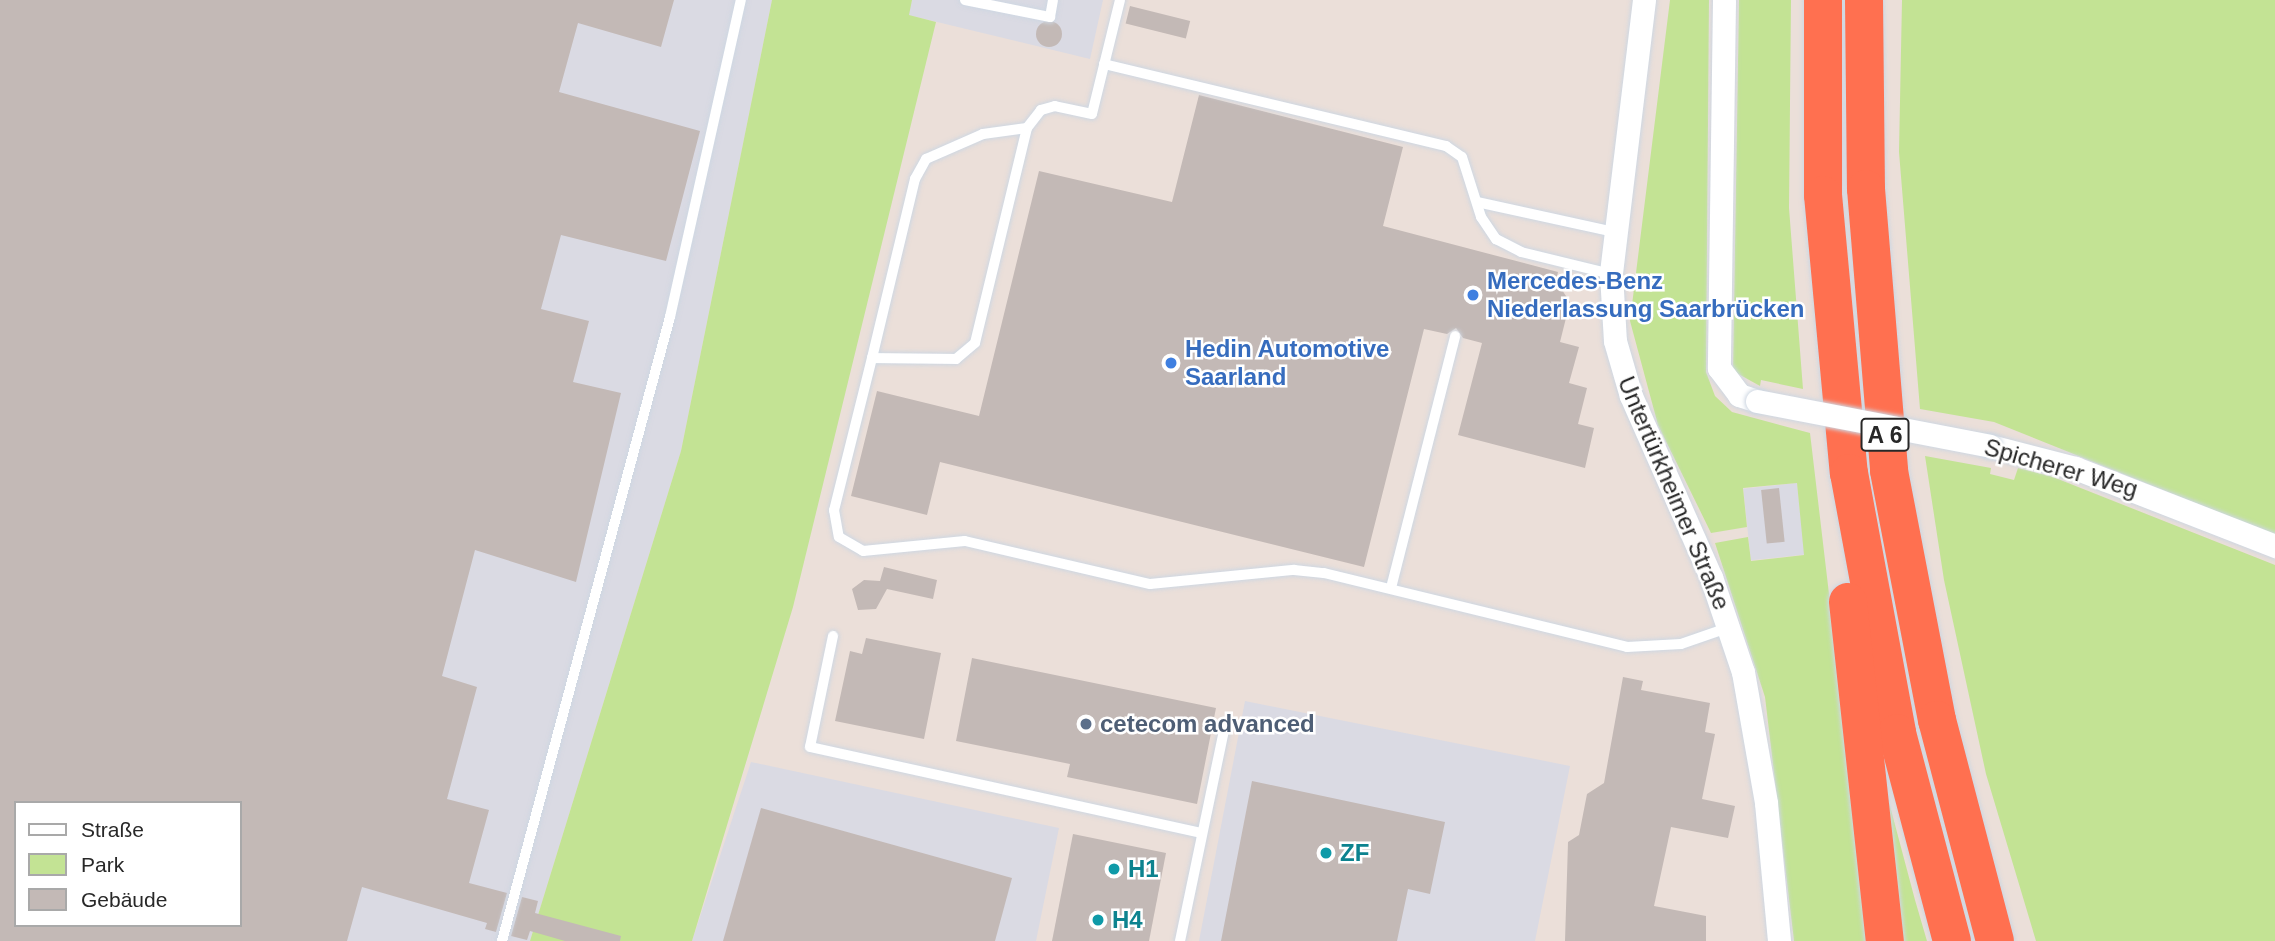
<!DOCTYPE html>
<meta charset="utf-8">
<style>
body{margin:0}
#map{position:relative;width:2275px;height:941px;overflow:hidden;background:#ebdfd9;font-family:Arial,sans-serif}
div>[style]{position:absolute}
.industrial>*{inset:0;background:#dadae3;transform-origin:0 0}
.green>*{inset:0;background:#c3e394}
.building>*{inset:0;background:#c3b9b6;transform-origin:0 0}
.round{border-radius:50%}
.roads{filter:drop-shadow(0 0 2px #ced7e2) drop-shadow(0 0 2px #ced7e2)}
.lane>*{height:10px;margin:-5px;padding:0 5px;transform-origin:5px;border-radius:5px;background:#fff}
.street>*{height:23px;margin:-11.5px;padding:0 11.5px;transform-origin:11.5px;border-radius:11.5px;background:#fff}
.highway>*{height:38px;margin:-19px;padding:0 19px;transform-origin:19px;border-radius:19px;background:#ff7050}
.bridges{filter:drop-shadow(0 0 2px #ced7e2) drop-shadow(0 0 2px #ced7e2)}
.street-bridge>*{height:23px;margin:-11.5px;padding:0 11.5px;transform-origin:11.5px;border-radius:11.5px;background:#fff}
.dots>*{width:19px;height:19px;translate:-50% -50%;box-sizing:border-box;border:4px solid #fff;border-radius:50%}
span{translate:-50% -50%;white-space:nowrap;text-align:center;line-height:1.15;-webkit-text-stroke:5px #fff;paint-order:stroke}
.shield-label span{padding:2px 5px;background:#fff;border:2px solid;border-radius:5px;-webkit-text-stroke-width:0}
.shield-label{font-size:23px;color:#282828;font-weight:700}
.shop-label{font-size:24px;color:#366cbe;font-weight:700}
.left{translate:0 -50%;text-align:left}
.street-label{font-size:24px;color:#282828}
.service-label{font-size:24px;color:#4e5e75;font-weight:700}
.culture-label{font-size:24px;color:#0d838f;font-weight:700}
.legend{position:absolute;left:14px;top:801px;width:228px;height:126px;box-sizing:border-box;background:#fff;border:2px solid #a9a9a9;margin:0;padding:9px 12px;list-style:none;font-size:21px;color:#282828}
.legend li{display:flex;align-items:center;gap:14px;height:35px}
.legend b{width:35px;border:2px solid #a9a9a9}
</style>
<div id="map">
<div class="industrial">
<i style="clip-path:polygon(evenodd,0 0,772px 0,681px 451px,530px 941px,0 941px,0 0,16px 803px,240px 803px,240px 925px,16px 925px,16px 803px)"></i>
<i style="clip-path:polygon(912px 0,1103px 0,1090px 59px,908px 15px)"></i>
<i style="left:1797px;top:483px;width:72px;height:54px;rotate:84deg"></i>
<i style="clip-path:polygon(1245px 701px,1570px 766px,1535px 941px,1199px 941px)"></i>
<i style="clip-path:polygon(751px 762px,1059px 828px,1036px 941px,692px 941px)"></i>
</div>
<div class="green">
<i style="clip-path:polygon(772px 0,912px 0,909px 15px,936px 22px,793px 607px,692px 941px,530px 941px,681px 451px)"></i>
<i style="clip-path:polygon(1670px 0,1709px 0,1706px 372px,1715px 396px,1732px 412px,1810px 433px,1870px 941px,1794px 941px,1765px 697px,1715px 543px,1748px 537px,1751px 561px,1804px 555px,1797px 483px,1743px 488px,1747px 527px,1711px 533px,1658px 425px,1630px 321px)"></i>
<i style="clip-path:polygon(1739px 0,1791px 0,1789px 208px,1803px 389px,1761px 380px,1760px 386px,1733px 371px)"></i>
<i style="clip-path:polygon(1902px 0,2275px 0,2275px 535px,1994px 422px,1920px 409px,1899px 152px)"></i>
<i style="clip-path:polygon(1925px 456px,1991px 468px,1990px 474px,2014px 480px,2018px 468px,2053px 477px,2275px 565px,2275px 941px,2036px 941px,1986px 774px,1944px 580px)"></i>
<i style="clip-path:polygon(1886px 791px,1915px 900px,1927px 941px,1897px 941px)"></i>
</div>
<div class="building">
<i style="clip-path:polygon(evenodd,0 0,674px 0,661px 47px,578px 23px,559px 92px,700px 131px,666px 261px,561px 235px,541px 309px,589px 321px,573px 382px,621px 393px,576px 582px,475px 550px,442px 676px,477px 687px,447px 799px,489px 810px,469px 883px,507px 893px,496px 932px,485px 929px,487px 923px,362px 887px,347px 941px,0 941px,0 0,16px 803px,240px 803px,240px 925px,16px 925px,16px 803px)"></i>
<i style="left:1130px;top:6px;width:62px;height:18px;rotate:14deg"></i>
<i class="round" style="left:1036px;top:21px;width:26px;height:26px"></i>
<i style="clip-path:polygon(1199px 95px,1403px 147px,1383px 226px,1558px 272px,1556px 281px,1570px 302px,1560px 342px,1579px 347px,1569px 383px,1587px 388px,1578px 424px,1594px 428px,1585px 468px,1458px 435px,1482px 343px,1463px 338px,1456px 328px,1447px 334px,1424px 329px,1364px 567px,940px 462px,927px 515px,851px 496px,877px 391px,979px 416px,1039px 171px,1172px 202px)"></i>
<i style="left:1779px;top:488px;width:54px;height:18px;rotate:84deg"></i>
<i style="clip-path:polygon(884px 567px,937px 580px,933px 599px,887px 589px,876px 609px,858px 610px,852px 589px,864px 580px,880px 581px)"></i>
<i style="clip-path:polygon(866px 638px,941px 653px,924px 739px,835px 721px,850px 651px,862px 654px)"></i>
<i style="clip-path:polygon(972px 658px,1216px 708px,1197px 804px,1067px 777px,1070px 764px,956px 741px)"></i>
<i style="clip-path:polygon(1623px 677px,1643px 681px,1641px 690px,1710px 703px,1705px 732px,1715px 734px,1702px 799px,1735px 806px,1728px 838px,1671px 827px,1654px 906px,1706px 916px,1706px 941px,1565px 941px,1568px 842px,1579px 835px,1587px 794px,1604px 783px)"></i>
<i style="clip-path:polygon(1252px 781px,1445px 822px,1430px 894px,1408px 889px,1397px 941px,1221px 941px)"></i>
<i style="clip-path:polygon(761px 808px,1012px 878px,995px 941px,723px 941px)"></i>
<i style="clip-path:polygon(1073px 834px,1166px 853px,1149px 941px,1052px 941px)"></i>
<i style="clip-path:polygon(522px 897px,538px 901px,535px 913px,621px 936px,620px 941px,565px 941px,530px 931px,527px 940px,511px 936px)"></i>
</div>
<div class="roads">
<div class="lane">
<i style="left:965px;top:0;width:87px;rotate:11.3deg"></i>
<i style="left:1050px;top:17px;width:17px;rotate:-80deg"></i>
<i style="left:1120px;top:0;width:117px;rotate:103.8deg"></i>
<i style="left:1092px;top:114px;width:38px;rotate:-168deg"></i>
<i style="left:1055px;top:106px;width:15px;rotate:164deg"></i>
<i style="left:1041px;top:110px;width:23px;rotate:128deg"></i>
<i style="left:1027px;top:128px;width:221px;rotate:103.6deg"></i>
<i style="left:975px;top:343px;width:25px;rotate:140deg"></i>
<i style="left:956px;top:359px;width:84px;rotate:-179.3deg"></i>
<i style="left:872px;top:358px;width:157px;rotate:104deg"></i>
<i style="left:834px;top:510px;width:27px;rotate:80deg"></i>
<i style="left:839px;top:537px;width:28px;rotate:30deg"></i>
<i style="left:863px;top:551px;width:102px;rotate:-5.6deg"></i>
<i style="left:965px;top:541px;width:190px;rotate:13.1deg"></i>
<i style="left:1150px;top:584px;width:145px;rotate:-5.6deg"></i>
<i style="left:1294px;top:570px;width:30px;rotate:6deg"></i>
<i style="left:1324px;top:573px;width:312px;rotate:13.7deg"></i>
<i style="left:1627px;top:647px;width:54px;rotate:-3.2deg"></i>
<i style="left:1681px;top:644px;width:52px;rotate:-19.1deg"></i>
<i style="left:1104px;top:64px;width:352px;rotate:13.5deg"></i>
<i style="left:1446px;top:146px;width:19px;rotate:35deg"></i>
<i style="left:1462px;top:157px;width:63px;rotate:72.4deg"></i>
<i style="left:1481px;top:217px;width:27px;rotate:56deg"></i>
<i style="left:1496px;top:239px;width:28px;rotate:27deg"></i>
<i style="left:1521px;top:252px;width:93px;rotate:13.7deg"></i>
<i style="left:1477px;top:202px;width:141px;rotate:12.3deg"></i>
<i style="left:872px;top:358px;width:184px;rotate:-76.5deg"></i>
<i style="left:915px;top:179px;width:23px;rotate:-61deg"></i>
<i style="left:926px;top:159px;width:62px;rotate:-23.7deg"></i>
<i style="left:983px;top:134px;width:44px;rotate:-7.8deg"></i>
<i style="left:1391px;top:588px;width:260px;rotate:-75.7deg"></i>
<i style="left:833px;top:636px;width:113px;rotate:101.7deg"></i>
<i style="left:810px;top:747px;width:401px;rotate:12.4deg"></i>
<i style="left:502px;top:941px;width:646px;rotate:-74.93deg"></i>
<i style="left:670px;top:317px;width:325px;rotate:-77.4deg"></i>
<i style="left:1180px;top:941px;width:221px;rotate:-78.2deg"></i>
</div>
<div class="street">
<i style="left:1644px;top:0;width:276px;rotate:96.9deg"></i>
<i style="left:1611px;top:274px;width:67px;rotate:86.6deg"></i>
<i style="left:1615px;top:341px;width:57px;rotate:73.8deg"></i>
<i style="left:1631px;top:396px;width:198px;rotate:66.2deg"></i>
<i style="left:1711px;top:577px;width:100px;rotate:71.4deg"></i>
<i style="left:1743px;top:672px;width:133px;rotate:80deg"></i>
<i style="left:1766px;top:803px;width:139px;rotate:84.6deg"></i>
<i style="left:1724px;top:0;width:368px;rotate:90.8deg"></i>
<i style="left:1719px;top:368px;width:34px;rotate:53deg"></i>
<i style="left:1739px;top:395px;width:19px;rotate:18deg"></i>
<i style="left:1990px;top:446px;width:88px;rotate:14.5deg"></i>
<i style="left:2075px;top:468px;width:215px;rotate:21.3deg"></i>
</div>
<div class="highway">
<i style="left:1823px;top:0;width:195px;rotate:90deg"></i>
<i style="left:1823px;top:195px;width:279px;rotate:84.7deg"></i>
<i style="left:1849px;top:473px;width:264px;rotate:79.5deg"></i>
<i style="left:1897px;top:733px;width:215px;rotate:75.2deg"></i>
<i style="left:1864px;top:0;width:189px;rotate:89.4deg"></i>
<i style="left:1866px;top:189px;width:283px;rotate:85.3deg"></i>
<i style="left:1889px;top:471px;width:254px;rotate:79.1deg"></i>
<i style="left:1937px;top:720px;width:228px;rotate:75.3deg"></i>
<i style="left:1848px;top:602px;width:341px;rotate:83.8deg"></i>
</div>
</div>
<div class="bridges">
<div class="street-bridge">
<i style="left:1757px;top:401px;width:237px;rotate:10.9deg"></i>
</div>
</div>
<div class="dots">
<i style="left:1473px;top:295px;background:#3f7fe0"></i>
<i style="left:1171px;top:363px;background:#3f7fe0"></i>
<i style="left:1086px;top:724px;background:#5c6f8a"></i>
<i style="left:1326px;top:853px;background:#0f9aa8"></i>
<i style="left:1114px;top:869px;background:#0f9aa8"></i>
<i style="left:1098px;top:920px;background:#0f9aa8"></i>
</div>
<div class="shield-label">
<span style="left:1885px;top:435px">A 6</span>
</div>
<div class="shop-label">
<span class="left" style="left:1487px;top:295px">Mercedes-Benz<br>Niederlassung Saarbrücken</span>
<span class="left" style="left:1185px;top:363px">Hedin Automotive<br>Saarland</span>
</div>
<div class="street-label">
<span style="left:2061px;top:468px;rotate:16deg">Spicherer Weg</span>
<span style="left:1674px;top:493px;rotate:67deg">Untertürkheimer Straße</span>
</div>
<div class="service-label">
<span class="left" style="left:1100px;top:724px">cetecom advanced</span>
</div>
<div class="culture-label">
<span class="left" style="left:1340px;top:853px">ZF</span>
<span class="left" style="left:1128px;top:869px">H1</span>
<span class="left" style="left:1112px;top:920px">H4</span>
</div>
<ul class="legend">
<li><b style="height:9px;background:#fff"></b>Straße</li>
<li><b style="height:19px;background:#c3e394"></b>Park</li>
<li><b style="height:19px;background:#c3b9b6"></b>Gebäude</li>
</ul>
</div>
